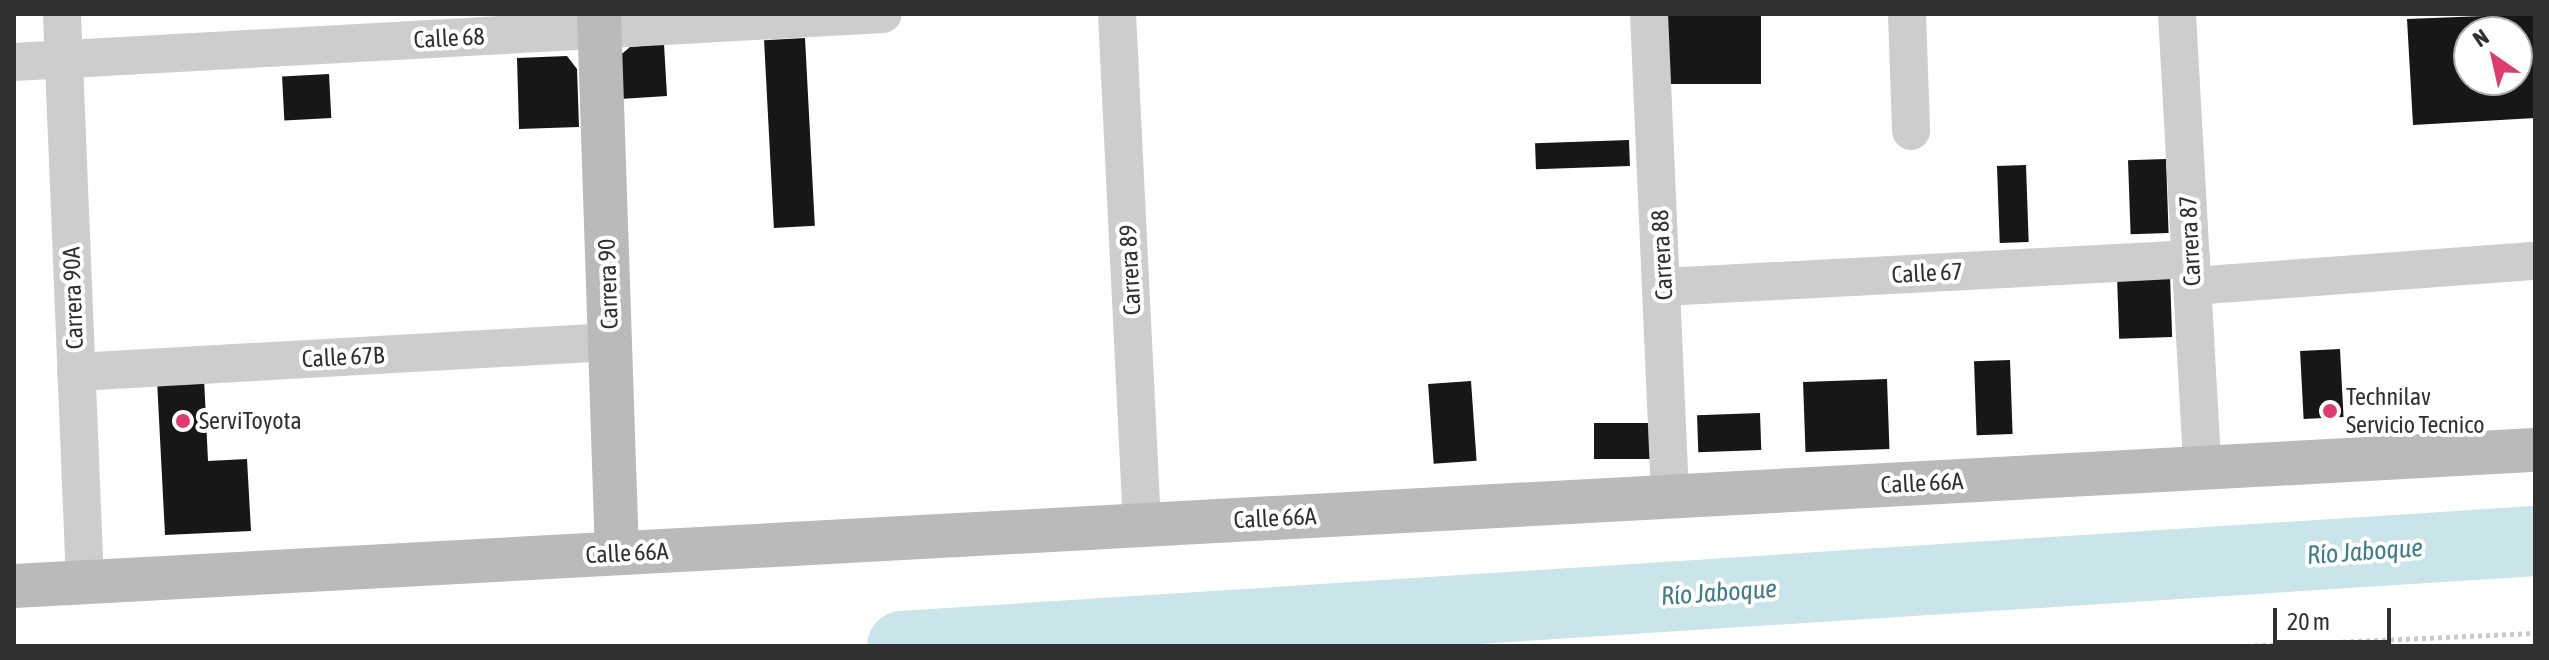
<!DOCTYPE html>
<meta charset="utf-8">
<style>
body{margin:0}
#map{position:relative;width:2549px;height:660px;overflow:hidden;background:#fff;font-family:"Asap Condensed",sans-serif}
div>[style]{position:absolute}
.river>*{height:70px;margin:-35px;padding:0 35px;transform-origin:35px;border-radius:35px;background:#c9e5e9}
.building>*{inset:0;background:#171717;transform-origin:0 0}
.path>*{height:5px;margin-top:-2.5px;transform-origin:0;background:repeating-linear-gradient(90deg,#cacaca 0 4px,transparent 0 8px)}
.street>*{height:38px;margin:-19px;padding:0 19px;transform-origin:19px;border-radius:19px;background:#cdcdcd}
.secondary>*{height:44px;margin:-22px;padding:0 22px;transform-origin:22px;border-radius:22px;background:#bababa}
.dots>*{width:22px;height:22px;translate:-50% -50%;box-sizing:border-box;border:4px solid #fff;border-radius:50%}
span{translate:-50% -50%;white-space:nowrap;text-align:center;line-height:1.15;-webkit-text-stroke:8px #fff;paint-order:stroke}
.street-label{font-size:24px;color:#303030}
.poi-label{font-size:24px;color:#303030}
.left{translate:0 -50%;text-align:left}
.water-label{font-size:26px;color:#3f7e89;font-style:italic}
.frame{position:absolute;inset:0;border:16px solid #303030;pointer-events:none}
.north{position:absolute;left:2453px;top:16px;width:80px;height:80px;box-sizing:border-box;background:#fff;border:2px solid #acacac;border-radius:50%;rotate:326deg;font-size:22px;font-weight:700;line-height:32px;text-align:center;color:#303030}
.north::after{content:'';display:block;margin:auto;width:28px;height:36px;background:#de3c6f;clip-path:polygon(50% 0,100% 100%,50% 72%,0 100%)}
.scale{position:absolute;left:2273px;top:608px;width:118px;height:36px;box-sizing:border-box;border:4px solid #303030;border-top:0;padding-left:10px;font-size:24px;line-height:28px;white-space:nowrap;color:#303030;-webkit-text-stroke:6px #fff;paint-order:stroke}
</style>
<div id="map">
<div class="river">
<i style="left:902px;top:646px;width:1636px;rotate:-3.68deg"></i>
</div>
<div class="building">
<i style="left:1667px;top:14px;width:94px;height:70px"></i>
<i style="clip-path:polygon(evenodd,2535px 14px,2535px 118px,2413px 125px,2407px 19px,2535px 14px,2469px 32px,2517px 32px,2517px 80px,2469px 80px,2469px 32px)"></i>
<i style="left:805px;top:38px;width:188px;height:41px;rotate:87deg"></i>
<i style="clip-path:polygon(664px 44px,667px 96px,620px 99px,617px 58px,630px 47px)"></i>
<i style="clip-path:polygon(567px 56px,577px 69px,579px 127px,519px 129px,517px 58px)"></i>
<i style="left:329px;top:74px;width:44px;height:47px;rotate:87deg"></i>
<i style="left:1629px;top:140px;width:26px;height:94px;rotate:88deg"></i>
<i style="left:2166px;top:159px;width:74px;height:38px;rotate:88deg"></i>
<i style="left:2026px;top:165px;width:77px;height:29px;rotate:88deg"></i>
<i style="left:2170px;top:275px;width:62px;height:53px;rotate:88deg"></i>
<i style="left:2340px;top:349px;width:68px;height:40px;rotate:87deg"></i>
<i style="left:2010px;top:360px;width:74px;height:36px;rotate:88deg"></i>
<i style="clip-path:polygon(204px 378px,208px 461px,247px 459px,251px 531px,165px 535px,157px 380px)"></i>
<i style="left:1887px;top:379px;width:70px;height:84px;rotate:88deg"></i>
<i style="left:1471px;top:381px;width:80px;height:43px;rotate:86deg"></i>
<i style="left:1760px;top:413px;width:37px;height:63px;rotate:88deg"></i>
<i style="left:1594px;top:423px;width:58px;height:36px"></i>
</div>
<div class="path">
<i style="left:2246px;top:646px;width:289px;rotate:-2.6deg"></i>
</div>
<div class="street">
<i style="left:62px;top:14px;width:568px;rotate:87.68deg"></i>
<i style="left:1117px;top:14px;width:512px;rotate:87.2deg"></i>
<i style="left:1649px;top:14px;width:482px;rotate:87.5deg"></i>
<i style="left:1907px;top:14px;width:117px;rotate:88deg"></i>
<i style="left:2177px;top:14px;width:455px;rotate:86.8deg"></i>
<i style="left:14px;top:62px;width:870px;rotate:-3.16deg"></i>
<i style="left:2192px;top:286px;width:344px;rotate:-4.2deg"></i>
<i style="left:1664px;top:287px;width:528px;rotate:-3.04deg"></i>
<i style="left:76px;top:372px;width:535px;rotate:-3.22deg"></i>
</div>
<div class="secondary">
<i style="left:599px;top:14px;width:539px;rotate:88.09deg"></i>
<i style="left:14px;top:586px;width:2525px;rotate:-3.09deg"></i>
</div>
<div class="dots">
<i style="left:2330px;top:411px;background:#de3c6f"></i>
<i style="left:183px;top:421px;background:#de3c6f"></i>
</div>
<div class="street-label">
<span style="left:449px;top:38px;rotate:-3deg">Calle 68</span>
<span style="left:2190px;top:241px;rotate:-93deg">Carrera 87</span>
<span style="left:1662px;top:255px;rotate:-93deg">Carrera 88</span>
<span style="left:1130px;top:270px;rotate:-93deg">Carrera 89</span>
<span style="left:1927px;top:273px;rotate:-3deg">Calle 67</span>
<span style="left:608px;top:284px;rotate:-92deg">Carrera 90</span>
<span style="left:73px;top:298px;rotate:-92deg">Carrera 90A</span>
<span style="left:343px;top:357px;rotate:-3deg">Calle 67B</span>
<span style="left:1922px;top:483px;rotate:-3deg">Calle 66A</span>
<span style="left:1275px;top:518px;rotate:-3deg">Calle 66A</span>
<span style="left:627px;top:553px;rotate:-3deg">Calle 66A</span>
</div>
<div class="poi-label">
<span class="left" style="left:2346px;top:411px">Technilav<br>Servicio Tecnico</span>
<span class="left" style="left:199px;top:421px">ServiToyota</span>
</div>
<div class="water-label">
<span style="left:2365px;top:552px;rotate:-4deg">Río Jaboque</span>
<span style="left:1719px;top:593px;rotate:-4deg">Río Jaboque</span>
</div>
<div class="frame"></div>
<div class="north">N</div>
<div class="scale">20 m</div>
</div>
